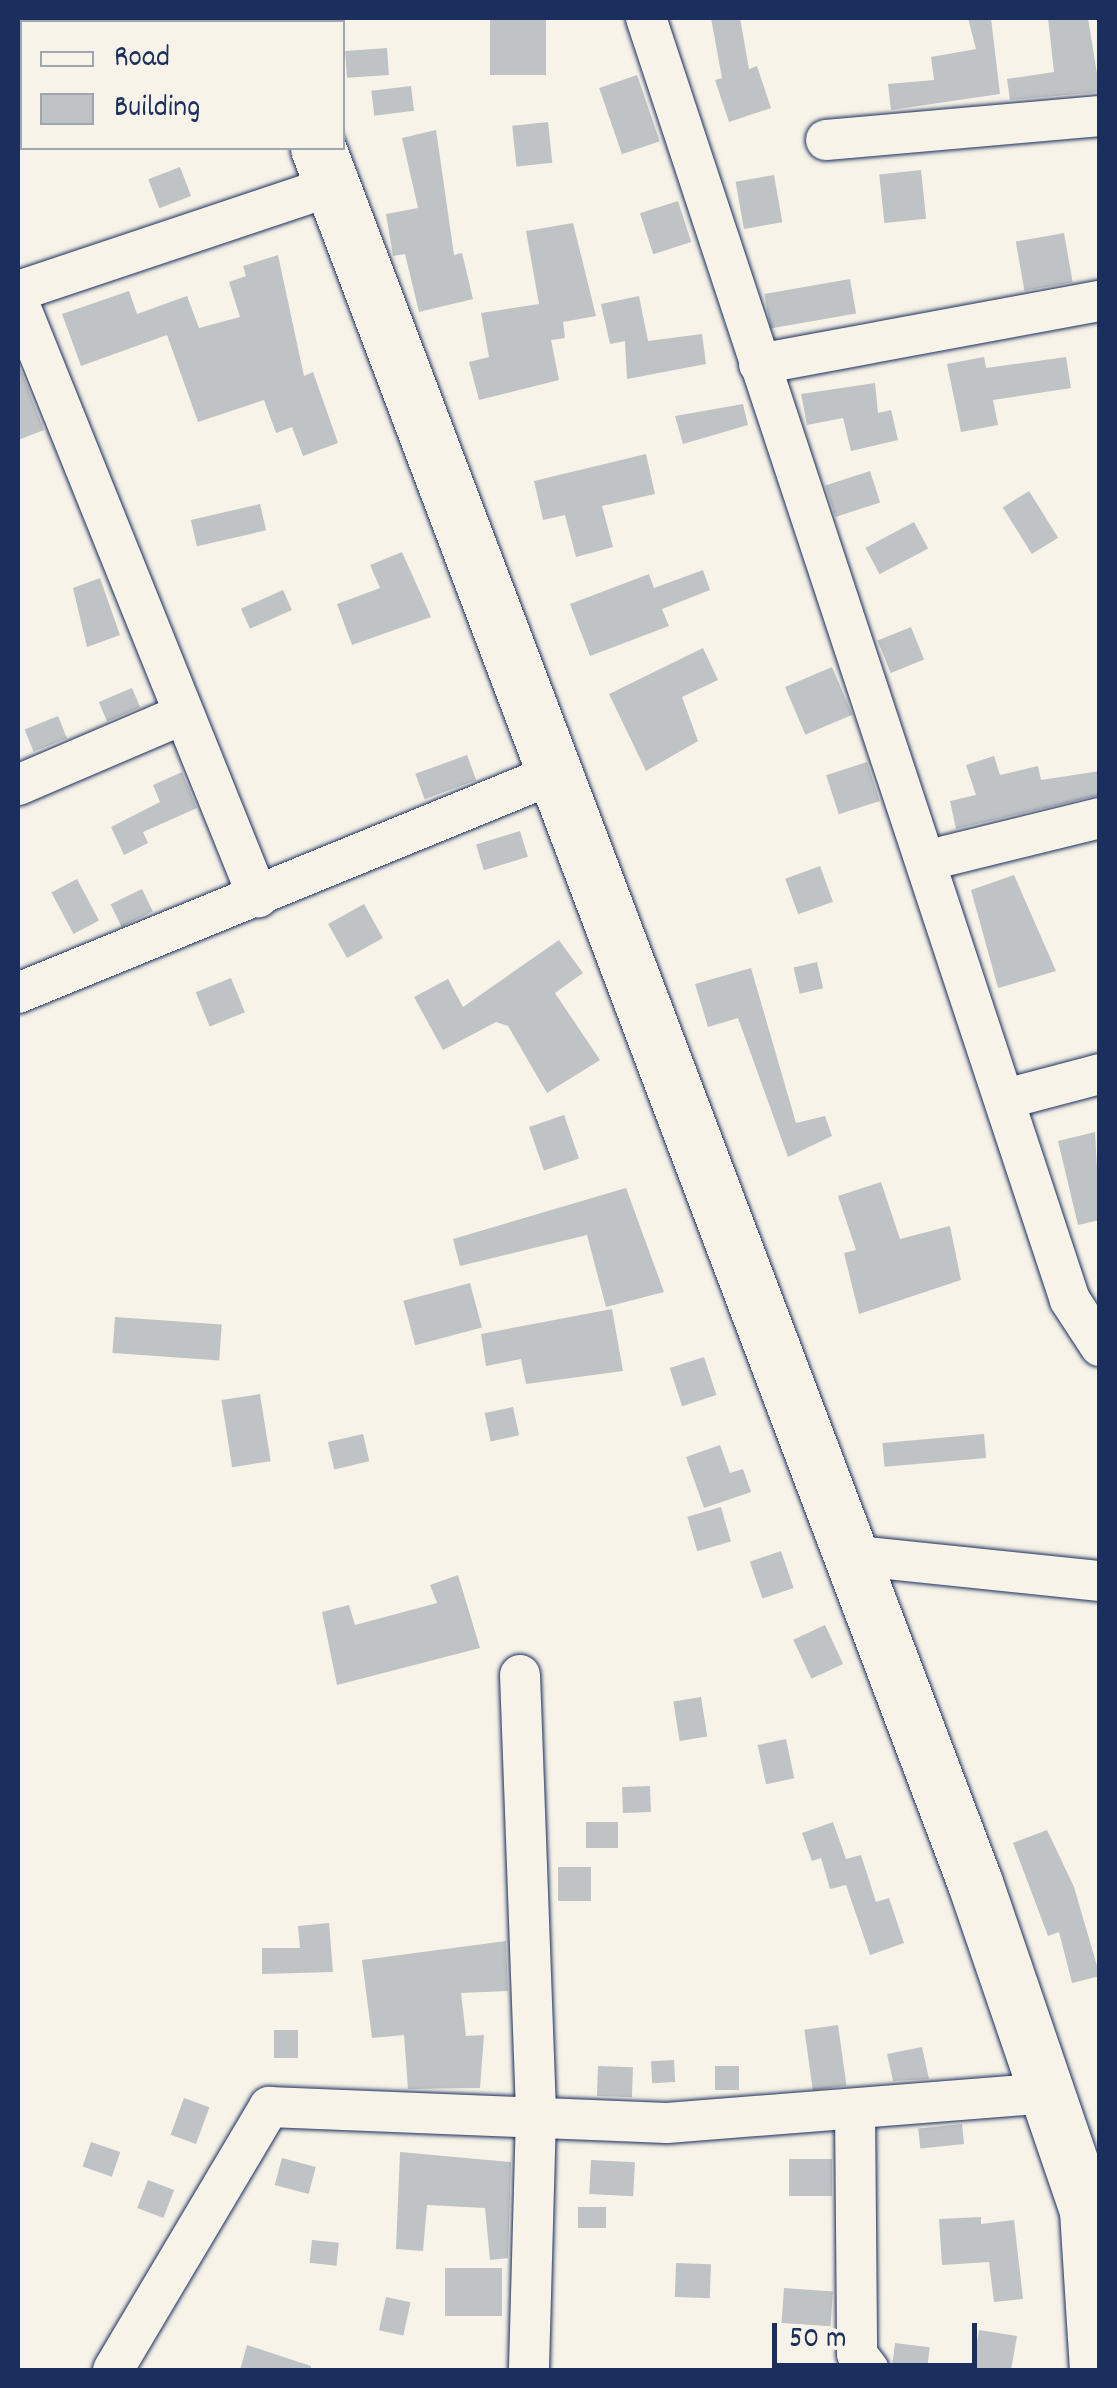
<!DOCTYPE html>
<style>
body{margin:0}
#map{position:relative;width:1117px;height:2388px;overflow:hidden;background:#f7f3e8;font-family:Dekko,sans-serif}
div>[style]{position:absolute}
.building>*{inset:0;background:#c0c3c5;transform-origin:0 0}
.roads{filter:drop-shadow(0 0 2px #1b2f5e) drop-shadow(0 0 2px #1b2f5e)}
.minor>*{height:40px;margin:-20px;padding:0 20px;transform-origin:20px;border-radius:20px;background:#f7f3e8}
.highway>*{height:55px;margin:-27.5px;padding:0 27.5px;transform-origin:27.5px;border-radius:27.5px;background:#f7f3e8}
span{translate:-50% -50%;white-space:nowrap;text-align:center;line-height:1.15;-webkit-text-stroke:8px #f7f3e8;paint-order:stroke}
.frame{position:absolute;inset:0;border:20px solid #1b2f5e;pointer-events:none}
.legend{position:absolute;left:20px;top:20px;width:325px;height:130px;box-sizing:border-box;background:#f7f3e8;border:2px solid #9fa5b1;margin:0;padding:12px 18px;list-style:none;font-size:30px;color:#1b2f5e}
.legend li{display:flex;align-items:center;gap:20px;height:50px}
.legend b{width:50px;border:2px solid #9fa5b1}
.scale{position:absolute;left:772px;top:2323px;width:205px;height:45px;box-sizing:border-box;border:5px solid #1b2f5e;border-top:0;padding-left:12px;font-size:30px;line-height:35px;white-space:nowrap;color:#1b2f5e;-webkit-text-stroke:8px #f7f3e8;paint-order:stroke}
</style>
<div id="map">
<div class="building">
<i style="left:490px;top:18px;width:56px;height:57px"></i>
<i style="clip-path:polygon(711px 18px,740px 18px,749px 69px,757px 66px,771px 108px,729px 122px,715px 80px,722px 78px)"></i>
<i style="clip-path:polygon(968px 18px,991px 18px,1000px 94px,891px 110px,888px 84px,934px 80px,931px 57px,976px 49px)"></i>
<i style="clip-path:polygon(1048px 18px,1088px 18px,1100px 92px,1010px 100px,1007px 79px,1054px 72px)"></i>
<i style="left:387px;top:48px;width:27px;height:42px;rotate:86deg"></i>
<i style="left:637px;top:75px;width:70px;height:40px;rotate:71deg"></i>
<i style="left:411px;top:86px;width:25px;height:40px;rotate:83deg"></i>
<i style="left:548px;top:122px;width:41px;height:36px;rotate:84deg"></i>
<i style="clip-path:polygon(436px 130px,454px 255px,462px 253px,473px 299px,419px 312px,405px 254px,393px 256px,386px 214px,418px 208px,402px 138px)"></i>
<i style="left:180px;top:167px;width:31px;height:34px;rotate:69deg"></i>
<i style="left:921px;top:170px;width:49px;height:42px;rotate:84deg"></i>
<i style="left:774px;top:175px;width:48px;height:39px;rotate:80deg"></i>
<i style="left:678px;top:201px;width:43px;height:40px;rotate:72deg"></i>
<i style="clip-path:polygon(573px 223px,596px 316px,563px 322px,565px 338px,551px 340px,559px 380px,479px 400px,469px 362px,489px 357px,481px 313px,539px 304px,526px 231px)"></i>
<i style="left:1064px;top:233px;width:50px;height:49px;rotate:80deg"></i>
<i style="clip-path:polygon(278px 255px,304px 376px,313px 372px,338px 443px,303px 456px,292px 427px,276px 433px,264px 400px,198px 422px,167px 335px,81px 366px,62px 314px,129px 291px,137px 314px,187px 296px,199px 328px,240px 317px,229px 282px,246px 276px,243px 266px)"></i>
<i style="left:850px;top:279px;width:35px;height:87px;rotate:80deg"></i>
<i style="clip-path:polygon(639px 296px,648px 341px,702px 334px,706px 364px,627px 379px,625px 341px,610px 344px,601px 304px)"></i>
<i style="clip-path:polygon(984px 357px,986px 368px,1066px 357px,1071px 388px,993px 400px,998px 425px,961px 432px,947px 364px)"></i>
<i style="clip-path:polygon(18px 363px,44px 430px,18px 440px)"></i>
<i style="clip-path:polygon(875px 383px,878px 413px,891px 410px,898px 440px,851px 451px,843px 418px,807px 425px,801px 394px)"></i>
<i style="clip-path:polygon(743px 404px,748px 425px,683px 444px,675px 416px)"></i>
<i style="clip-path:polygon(646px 454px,655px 494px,602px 506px,613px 547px,576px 557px,565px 515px,543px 520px,534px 481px)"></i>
<i style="left:870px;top:471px;width:33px;height:47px;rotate:72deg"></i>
<i style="left:1029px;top:491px;width:55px;height:31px;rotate:58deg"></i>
<i style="left:260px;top:504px;width:27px;height:71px;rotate:77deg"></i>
<i style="left:914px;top:522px;width:30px;height:55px;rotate:62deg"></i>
<i style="clip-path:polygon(402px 552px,431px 617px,352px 645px,337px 604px,380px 588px,370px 565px)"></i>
<i style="clip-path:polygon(703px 570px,710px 590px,662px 609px,669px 626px,590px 656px,570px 604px,649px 574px,654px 588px)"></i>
<i style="clip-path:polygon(100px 578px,120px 635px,87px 647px,73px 588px)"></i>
<i style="left:283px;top:590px;width:22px;height:46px;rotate:66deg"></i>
<i style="left:911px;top:627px;width:35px;height:36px;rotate:68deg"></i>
<i style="clip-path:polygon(703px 648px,718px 680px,682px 697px,698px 741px,646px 771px,609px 694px)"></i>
<i style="left:832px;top:667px;width:52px;height:51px;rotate:67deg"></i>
<i style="left:132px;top:688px;width:21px;height:36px;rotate:67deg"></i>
<i style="left:58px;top:716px;width:24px;height:36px;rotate:68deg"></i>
<i style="left:467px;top:755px;width:27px;height:55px;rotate:70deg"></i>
<i style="clip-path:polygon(994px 756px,1000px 775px,1038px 766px,1041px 780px,1100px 771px,1100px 795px,956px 829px,950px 801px,976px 795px,966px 765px)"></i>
<i style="left:867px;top:762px;width:41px;height:43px;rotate:72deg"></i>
<i style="clip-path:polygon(182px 772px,197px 808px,143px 832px,148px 843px,124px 855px,111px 827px,160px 802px,153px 785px)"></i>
<i style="left:520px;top:831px;width:27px;height:46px;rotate:73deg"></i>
<i style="left:820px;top:866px;width:38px;height:37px;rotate:70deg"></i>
<i style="clip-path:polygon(1014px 875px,1056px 971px,998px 988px,971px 890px)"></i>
<i style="left:77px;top:879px;width:47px;height:29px;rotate:62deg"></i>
<i style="left:142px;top:889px;width:25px;height:35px;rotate:64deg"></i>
<i style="left:364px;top:904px;width:39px;height:41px;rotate:61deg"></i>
<i style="clip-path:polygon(559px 940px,583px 973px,555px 993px,600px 1060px,547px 1093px,508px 1026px,496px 1022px,443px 1050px,414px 997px,448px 979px,463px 1007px)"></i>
<i style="left:817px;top:962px;width:27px;height:24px;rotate:77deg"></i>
<i style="clip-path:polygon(751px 968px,796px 1123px,825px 1116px,832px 1136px,788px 1157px,738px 1018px,708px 1027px,695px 984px)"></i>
<i style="left:231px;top:978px;width:37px;height:38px;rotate:68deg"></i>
<i style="left:564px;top:1115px;width:46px;height:37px;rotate:71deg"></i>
<i style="clip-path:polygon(1095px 1132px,1100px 1220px,1078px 1225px,1058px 1141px)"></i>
<i style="clip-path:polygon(881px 1182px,900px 1239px,950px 1226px,961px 1280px,859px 1314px,844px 1253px,856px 1250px,838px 1196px)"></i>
<i style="clip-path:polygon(626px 1188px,664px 1292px,606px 1307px,587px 1235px,460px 1266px,453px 1239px)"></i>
<i style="left:470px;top:1283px;width:46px;height:69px;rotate:75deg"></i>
<i style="clip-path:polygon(612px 1309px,623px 1371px,526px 1384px,521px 1359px,486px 1366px,481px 1334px)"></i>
<i style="left:115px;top:1317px;width:107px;height:36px;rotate:4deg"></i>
<i style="left:704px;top:1357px;width:40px;height:36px;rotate:72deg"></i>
<i style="left:260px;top:1394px;width:68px;height:39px;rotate:81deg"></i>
<i style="left:513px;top:1407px;width:29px;height:29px;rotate:78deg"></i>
<i style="left:363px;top:1434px;width:28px;height:36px;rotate:77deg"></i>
<i style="left:984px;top:1434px;width:24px;height:102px;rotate:85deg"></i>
<i style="clip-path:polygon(720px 1445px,730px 1473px,743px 1469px,751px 1492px,704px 1508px,686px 1457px)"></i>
<i style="left:721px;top:1507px;width:36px;height:35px;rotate:74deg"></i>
<i style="left:781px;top:1551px;width:39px;height:33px;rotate:71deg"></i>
<i style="clip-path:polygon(458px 1575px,480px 1648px,337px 1685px,322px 1612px,349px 1605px,355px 1625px,437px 1603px,430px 1585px)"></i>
<i style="left:825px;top:1625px;width:43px;height:35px;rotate:65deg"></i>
<i style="left:701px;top:1697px;width:40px;height:28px;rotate:81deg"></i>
<i style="left:786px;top:1739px;width:40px;height:29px;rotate:78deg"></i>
<i style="left:650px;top:1786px;width:26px;height:28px;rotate:88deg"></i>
<i style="left:618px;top:1822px;width:26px;height:32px;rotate:90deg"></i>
<i style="clip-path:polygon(833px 1822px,846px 1859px,861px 1855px,876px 1902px,889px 1898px,904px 1943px,870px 1955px,846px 1885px,830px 1889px,821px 1858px,812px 1861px,802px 1833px)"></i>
<i style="clip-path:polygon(1047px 1830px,1074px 1887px,1100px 1976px,1072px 1983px,1059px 1932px,1048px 1936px,1013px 1843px)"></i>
<i style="left:558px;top:1867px;width:33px;height:34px"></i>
<i style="clip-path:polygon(329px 1923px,333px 1972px,262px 1974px,262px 1948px,300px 1948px,298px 1926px)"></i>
<i style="clip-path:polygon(506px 1941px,508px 1991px,461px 1993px,466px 2036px,484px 2035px,480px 2088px,408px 2089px,404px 2035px,372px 2038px,362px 1960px)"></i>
<i style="left:838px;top:2025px;width:61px;height:34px;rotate:82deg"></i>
<i style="left:274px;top:2030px;width:24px;height:28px"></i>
<i style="clip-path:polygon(922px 2047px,929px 2079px,893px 2081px,887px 2054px)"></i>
<i style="left:674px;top:2060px;width:22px;height:23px;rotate:87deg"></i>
<i style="left:598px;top:2066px;width:35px;height:30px;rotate:2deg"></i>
<i style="left:715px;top:2066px;width:24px;height:24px"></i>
<i style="left:184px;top:2098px;width:27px;height:39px;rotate:20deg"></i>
<i style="left:962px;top:2124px;width:20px;height:44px;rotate:84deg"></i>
<i style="left:91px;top:2142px;width:31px;height:26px;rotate:19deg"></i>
<i style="clip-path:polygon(400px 2152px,511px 2162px,508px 2258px,490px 2260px,485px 2208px,427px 2205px,423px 2251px,396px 2249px)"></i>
<i style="left:282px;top:2158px;width:35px;height:28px;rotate:15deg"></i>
<i style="left:832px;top:2159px;width:37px;height:43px;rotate:90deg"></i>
<i style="left:591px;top:2160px;width:44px;height:34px;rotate:3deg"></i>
<i style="left:148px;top:2180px;width:28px;height:30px;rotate:21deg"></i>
<i style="left:606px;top:2207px;width:21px;height:28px;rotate:90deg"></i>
<i style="clip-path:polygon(981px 2217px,981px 2224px,1014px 2220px,1023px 2299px,994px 2302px,989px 2262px,942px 2265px,939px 2219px)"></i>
<i style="left:312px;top:2240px;width:27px;height:23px;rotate:6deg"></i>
<i style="left:676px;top:2263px;width:35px;height:34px;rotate:2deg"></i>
<i style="left:445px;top:2268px;width:57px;height:48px"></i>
<i style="left:784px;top:2288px;width:49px;height:35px;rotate:4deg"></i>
<i style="left:386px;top:2297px;width:25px;height:34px;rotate:12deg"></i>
<i style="clip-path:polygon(979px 2330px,1017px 2336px,1011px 2370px,972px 2370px)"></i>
<i style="left:895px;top:2343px;width:35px;height:21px;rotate:7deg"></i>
<i style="clip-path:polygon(247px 2345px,311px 2366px,311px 2370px,240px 2370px)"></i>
</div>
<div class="roads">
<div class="minor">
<i style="left:646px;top:18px;width:1350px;rotate:71.7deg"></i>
<i style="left:1070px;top:1300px;width:55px;rotate:56.9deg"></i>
<i style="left:826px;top:140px;width:275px;rotate:-5deg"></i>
<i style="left:18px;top:291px;width:331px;rotate:-18.5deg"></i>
<i style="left:18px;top:301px;width:643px;rotate:68.07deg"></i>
<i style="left:759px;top:364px;width:347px;rotate:-10.5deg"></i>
<i style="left:18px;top:785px;width:175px;rotate:-23.2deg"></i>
<i style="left:929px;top:860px;width:176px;rotate:-13.8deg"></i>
<i style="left:18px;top:993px;width:576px;rotate:-22.24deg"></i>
<i style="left:1009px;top:1098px;width:94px;rotate:-14.8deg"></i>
<i style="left:857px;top:1556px;width:244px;rotate:5.9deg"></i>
<i style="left:520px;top:1675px;width:441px;rotate:87.9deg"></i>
<i style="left:536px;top:2116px;width:254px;rotate:91.6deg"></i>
<i style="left:855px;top:2109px;width:245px;rotate:89.5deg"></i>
<i style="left:857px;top:2354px;width:20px;rotate:53deg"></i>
<i style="left:113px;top:2370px;width:306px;rotate:-59.3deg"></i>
<i style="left:269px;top:2107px;width:398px;rotate:2.3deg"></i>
<i style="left:667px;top:2123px;width:383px;rotate:-4.5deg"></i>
</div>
<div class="highway">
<i style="left:269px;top:18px;width:4px;rotate:63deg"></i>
<i style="left:318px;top:148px;width:1855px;rotate:69.26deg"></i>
<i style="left:975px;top:1883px;width:347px;rotate:71.1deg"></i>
<i style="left:1087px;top:2211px;width:159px;rotate:86.4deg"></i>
</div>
</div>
<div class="frame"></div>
<ul class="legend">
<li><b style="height:12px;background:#f7f3e8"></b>Road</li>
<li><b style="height:28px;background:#c0c3c5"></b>Building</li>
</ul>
<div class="scale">50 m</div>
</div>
